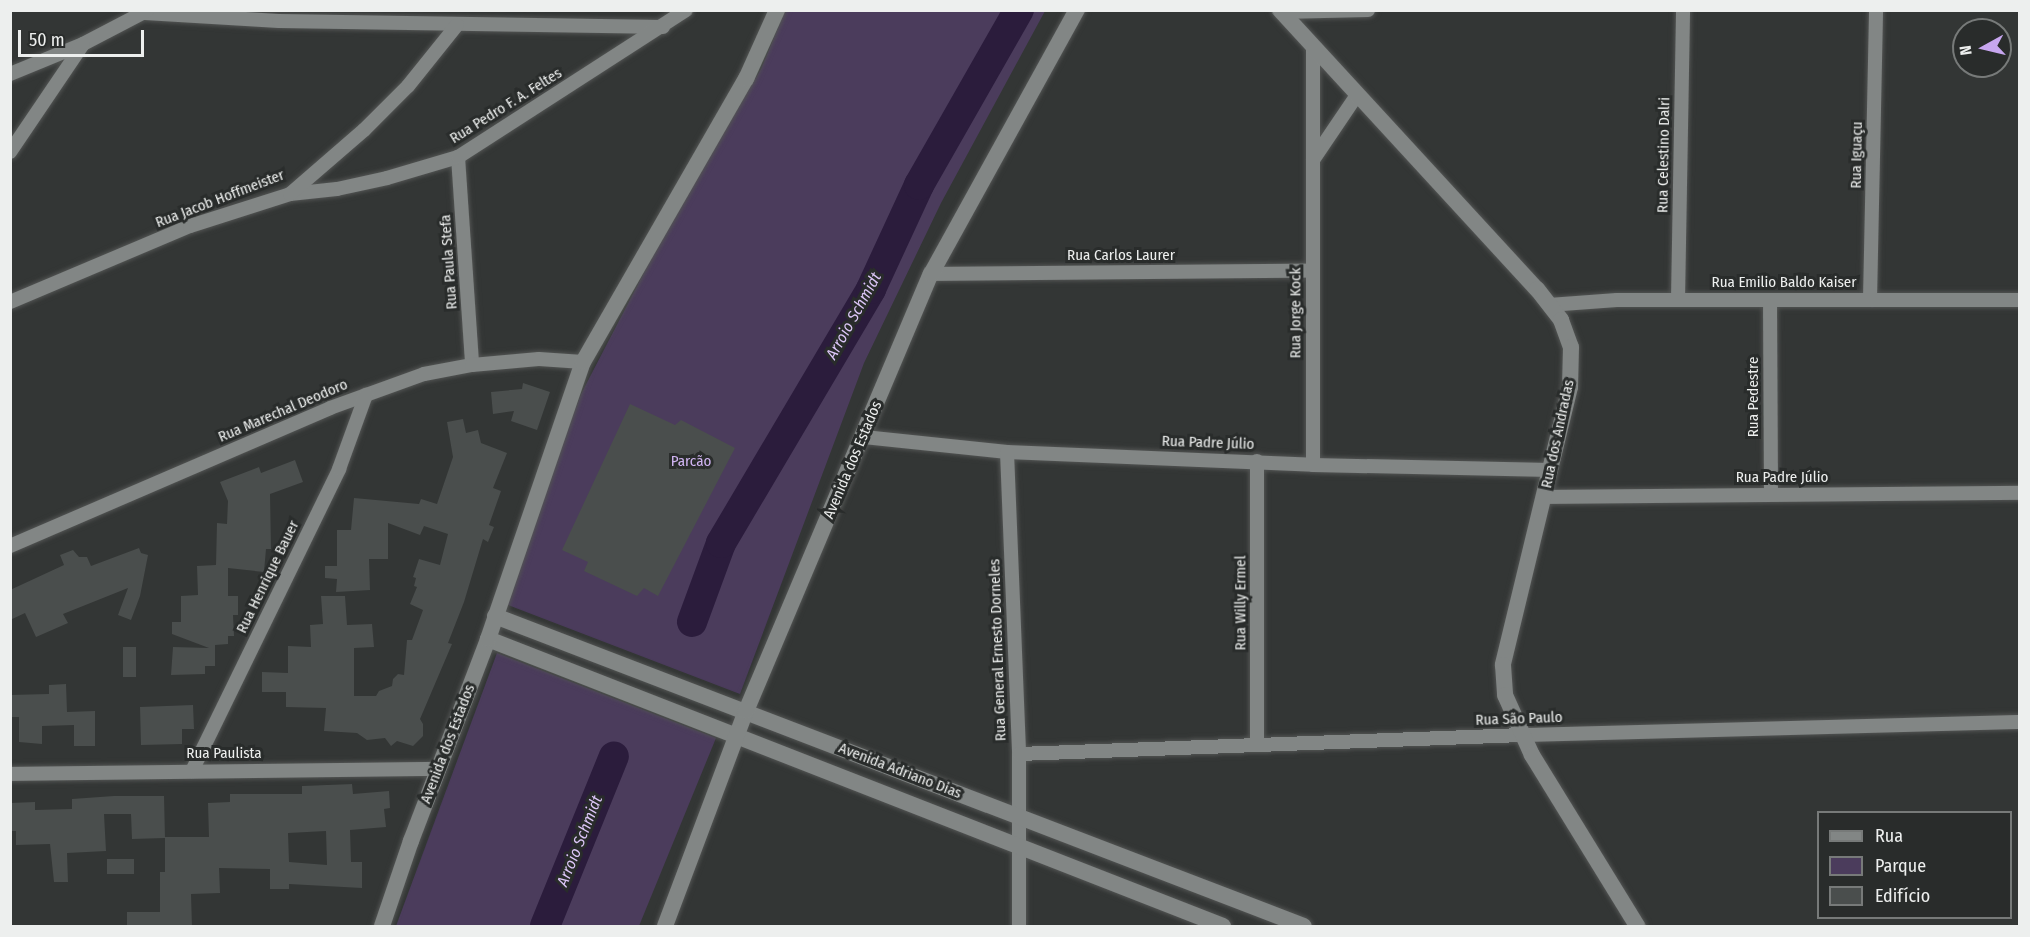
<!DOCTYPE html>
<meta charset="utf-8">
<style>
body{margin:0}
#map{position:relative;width:2030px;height:937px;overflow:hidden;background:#333635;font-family:"Fira Sans Condensed",sans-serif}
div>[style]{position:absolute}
.green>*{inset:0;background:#4b3c5c}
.river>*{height:30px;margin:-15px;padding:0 15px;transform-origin:15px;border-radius:15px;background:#2b1c3c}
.building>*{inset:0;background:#4a4e4d;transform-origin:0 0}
.roads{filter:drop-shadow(0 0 2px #525453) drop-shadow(0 0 2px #525453)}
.minor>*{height:14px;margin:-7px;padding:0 7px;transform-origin:7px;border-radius:7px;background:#828685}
.tertiary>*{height:16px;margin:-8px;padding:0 8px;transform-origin:8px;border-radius:8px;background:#828685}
span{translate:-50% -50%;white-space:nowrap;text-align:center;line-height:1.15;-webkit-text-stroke:6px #292c2b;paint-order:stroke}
.street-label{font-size:15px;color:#edefee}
.park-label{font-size:15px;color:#d0b4f2}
.water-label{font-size:16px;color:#dcc6f7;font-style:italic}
.frame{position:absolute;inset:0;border:12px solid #edefee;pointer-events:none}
.legend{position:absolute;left:1817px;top:811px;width:195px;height:108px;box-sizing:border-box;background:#292c2b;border:2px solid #777a79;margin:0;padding:8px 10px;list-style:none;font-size:18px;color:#edefee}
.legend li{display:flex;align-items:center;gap:12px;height:30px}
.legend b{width:30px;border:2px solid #777a79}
.north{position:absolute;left:1952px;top:18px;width:60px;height:60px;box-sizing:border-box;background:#292c2b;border:2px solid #777a79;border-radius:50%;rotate:262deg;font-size:16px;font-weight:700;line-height:24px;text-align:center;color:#edefee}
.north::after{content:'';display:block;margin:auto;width:21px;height:27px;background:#c7a6ef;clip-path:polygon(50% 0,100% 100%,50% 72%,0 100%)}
.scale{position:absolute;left:18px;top:30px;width:126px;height:27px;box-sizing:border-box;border:3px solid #edefee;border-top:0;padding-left:8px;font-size:18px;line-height:21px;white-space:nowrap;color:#edefee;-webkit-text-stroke:4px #292c2b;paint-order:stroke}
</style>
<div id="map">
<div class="green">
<i style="clip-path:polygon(785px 11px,1045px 11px,941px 203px,864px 363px,740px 694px,503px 603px,581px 394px,664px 234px,761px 69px)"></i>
<i style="clip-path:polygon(497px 653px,716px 738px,639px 926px,396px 926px)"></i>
</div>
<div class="river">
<i style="left:692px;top:622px;width:84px;rotate:-69.8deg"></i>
<i style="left:721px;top:543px;width:295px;rotate:-59.4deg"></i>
<i style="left:871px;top:289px;width:115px;rotate:-65.2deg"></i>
<i style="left:919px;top:185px;width:202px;rotate:-60.3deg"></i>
<i style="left:545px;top:926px;width:183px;rotate:-67.9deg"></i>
</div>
<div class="building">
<i style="clip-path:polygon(523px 383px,550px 392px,537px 430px,511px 421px,514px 411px,493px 414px,491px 392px,522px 389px)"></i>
<i style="clip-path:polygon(630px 404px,675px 425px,681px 420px,735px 448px,658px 596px,644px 588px,637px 596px,584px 571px,588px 562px,562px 550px)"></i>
<i style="clip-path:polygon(463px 419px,466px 433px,478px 430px,481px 443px,507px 453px,493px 488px,501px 491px,489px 525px,494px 527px,488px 542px,483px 539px,464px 602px,448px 643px,452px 644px,420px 719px,423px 724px,423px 736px,413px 746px,397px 741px,391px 746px,385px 738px,367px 740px,357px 733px,324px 731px,326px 708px,286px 707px,286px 692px,262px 692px,262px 672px,288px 673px,288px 646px,311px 647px,310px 625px,323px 624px,321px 596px,345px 596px,347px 625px,372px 624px,374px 647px,354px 648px,354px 696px,376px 696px,379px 691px,392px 686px,393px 679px,398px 674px,404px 675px,407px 640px,412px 640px,423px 610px,410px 604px,417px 587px,414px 586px,416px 578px,413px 577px,419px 559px,440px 565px,448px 534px,424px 526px,420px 535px,388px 523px,388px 559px,369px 559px,370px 590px,336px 592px,337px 579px,325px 578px,325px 566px,337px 566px,337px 530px,351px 530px,354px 498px,419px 504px,421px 499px,437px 504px,453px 457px,447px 422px)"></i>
<i style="clip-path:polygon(295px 460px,303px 482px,270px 494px,271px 549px,266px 549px,264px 572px,228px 568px,228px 596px,238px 596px,238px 615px,233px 615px,234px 636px,228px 636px,228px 644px,215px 645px,215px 666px,205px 666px,205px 674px,171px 675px,173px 647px,209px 648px,172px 634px,172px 622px,181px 622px,181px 596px,198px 595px,197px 566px,216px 565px,217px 523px,227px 524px,228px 501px,220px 482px,259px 467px,261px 473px)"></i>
<i style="clip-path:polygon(139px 548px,141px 553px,148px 555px,140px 596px,131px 620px,118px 615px,128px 588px,63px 614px,68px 623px,36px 637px,25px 613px,10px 620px,10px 590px,64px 565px,60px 555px,73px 550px,79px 557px,87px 557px,91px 566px)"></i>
<i style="left:123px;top:647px;width:13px;height:30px"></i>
<i style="clip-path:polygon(66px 684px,67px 712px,95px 711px,95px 746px,74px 746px,74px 725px,42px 726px,42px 744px,19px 742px,19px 717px,10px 717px,10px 695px,49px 694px,49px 685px)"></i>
<i style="clip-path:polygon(193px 705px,194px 729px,182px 729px,182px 744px,141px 745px,140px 707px)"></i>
<i style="clip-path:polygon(evenodd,352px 784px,353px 794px,389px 791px,390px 808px,384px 809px,386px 827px,350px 830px,351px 862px,362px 862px,362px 888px,289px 884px,289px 889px,270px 889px,270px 869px,219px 868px,220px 893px,191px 894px,192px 927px,127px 927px,127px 912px,160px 912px,160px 872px,165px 872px,165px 837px,209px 837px,208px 803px,230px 802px,230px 794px,302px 794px,302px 786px,352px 784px,326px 831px,327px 865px,289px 862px,288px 833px,326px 831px)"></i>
<i style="clip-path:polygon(114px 796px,164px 796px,165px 838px,132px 839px,131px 814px,104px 814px,106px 851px,67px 853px,68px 882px,54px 882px,50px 844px,16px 845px,16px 831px,10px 831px,10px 803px,35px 802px,35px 810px,72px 809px,72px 799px)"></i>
<i style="left:107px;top:859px;width:27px;height:15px"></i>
</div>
<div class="roads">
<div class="minor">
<i style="left:1282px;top:12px;width:86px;rotate:-1.3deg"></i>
<i style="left:145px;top:13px;width:134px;rotate:3.4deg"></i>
<i style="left:279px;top:21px;width:384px;rotate:0.9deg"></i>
<i style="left:10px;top:74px;width:79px;rotate:-22.3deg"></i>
<i style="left:83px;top:44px;width:73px;rotate:-27.6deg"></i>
<i style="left:10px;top:152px;width:130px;rotate:-55.9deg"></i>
<i style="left:458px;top:157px;width:208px;rotate:86.1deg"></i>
<i style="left:1313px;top:160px;width:78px;rotate:-55.9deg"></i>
<i style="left:290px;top:194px;width:47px;rotate:-6.1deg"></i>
<i style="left:337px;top:189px;width:51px;rotate:-12.4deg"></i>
<i style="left:387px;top:178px;width:74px;rotate:-16.5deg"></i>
<i style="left:458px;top:157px;width:271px;rotate:-32.8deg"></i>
<i style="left:931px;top:274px;width:381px;rotate:-0.5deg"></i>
<i style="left:1678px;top:300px;width:290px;rotate:-89deg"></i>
<i style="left:1770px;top:300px;width:194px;rotate:89.7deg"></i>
<i style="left:1870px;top:300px;width:290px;rotate:-88.8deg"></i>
<i style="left:10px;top:302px;width:195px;rotate:-22.9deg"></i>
<i style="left:190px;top:226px;width:105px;rotate:-17.7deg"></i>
<i style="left:290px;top:194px;width:98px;rotate:-40.9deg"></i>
<i style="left:364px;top:130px;width:62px;rotate:-45deg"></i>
<i style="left:408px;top:86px;width:78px;rotate:-51.2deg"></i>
<i style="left:1549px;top:305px;width:68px;rotate:-4.2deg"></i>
<i style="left:1617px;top:300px;width:403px"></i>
<i style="left:864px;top:437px;width:144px;rotate:6deg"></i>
<i style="left:1007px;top:452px;width:306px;rotate:2.4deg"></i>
<i style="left:1313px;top:465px;width:238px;rotate:1.2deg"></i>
<i style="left:1007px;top:452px;width:302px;rotate:87.7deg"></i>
<i style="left:1019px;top:754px;width:172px;rotate:90deg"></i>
<i style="left:1257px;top:461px;width:283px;rotate:90deg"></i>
<i style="left:1313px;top:465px;width:416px;rotate:-90deg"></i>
<i style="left:1545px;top:497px;width:475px;rotate:-0.5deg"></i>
<i style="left:10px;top:546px;width:348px;rotate:-23.3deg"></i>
<i style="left:330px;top:408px;width:100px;rotate:-19.9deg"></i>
<i style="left:424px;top:374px;width:49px;rotate:-10.6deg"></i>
<i style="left:472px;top:365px;width:67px;rotate:-5.1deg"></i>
<i style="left:539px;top:359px;width:44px;rotate:3.9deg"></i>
<i style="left:1019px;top:754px;width:504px;rotate:-2.16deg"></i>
<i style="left:1523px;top:735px;width:497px;rotate:-1.5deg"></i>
<i style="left:192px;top:771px;width:336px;rotate:-64deg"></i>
<i style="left:339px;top:469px;width:79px;rotate:-70deg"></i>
<i style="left:10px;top:774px;width:428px;rotate:-0.7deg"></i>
</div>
<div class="tertiary">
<i style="left:1280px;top:10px;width:379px;rotate:47.4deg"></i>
<i style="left:1537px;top:289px;width:39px;rotate:52deg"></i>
<i style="left:1561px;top:320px;width:29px;rotate:70deg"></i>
<i style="left:1571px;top:347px;width:40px;rotate:91.4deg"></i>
<i style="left:1570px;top:387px;width:286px;rotate:103.6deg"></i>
<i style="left:1503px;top:665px;width:30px;rotate:86deg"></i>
<i style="left:1505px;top:695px;width:66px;rotate:65.8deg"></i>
<i style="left:1532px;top:755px;width:201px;rotate:58.4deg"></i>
<i style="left:495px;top:616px;width:866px;rotate:20.97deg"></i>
<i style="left:488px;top:639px;width:789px;rotate:21.33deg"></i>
<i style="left:382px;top:926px;width:90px;rotate:-71.2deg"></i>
<i style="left:411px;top:841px;width:216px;rotate:-69.1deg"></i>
<i style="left:488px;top:639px;width:293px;rotate:-71.1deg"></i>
<i style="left:583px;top:362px;width:327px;rotate:-60.1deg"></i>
<i style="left:746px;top:79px;width:76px;rotate:-65.8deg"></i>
<i style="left:665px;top:926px;width:230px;rotate:-69.4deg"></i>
<i style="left:746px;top:711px;width:475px;rotate:-67.1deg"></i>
<i style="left:931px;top:274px;width:302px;rotate:-61.1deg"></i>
</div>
</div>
<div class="street-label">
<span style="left:506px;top:106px;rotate:-32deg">Rua Pedro F. A. Feltes</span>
<span style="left:1664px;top:155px;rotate:-89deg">Rua Celestino Dalri</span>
<span style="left:1857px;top:155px;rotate:-89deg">Rua Iguaçu</span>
<span style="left:220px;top:199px;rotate:-21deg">Rua Jacob Hoffmeister</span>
<span style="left:1121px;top:256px">Rua Carlos Laurer</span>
<span style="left:449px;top:262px;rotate:-94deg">Rua Paula Stefa</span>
<span style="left:1784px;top:283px">Rua Emilio Baldo Kaiser</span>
<span style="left:1296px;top:313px;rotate:-90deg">Rua Jorge Kock</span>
<span style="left:1754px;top:397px;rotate:-90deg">Rua Pedestre</span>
<span style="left:283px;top:411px;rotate:-23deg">Rua Marechal Deodoro</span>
<span style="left:1558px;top:434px;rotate:-78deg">Rua dos Andradas</span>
<span style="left:1208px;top:443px;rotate:2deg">Rua Padre Júlio</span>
<span style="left:853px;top:460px;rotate:-67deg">Avenida dos Estados</span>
<span style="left:1782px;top:478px">Rua Padre Júlio</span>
<span style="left:268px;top:577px;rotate:-64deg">Rua Henrique Bauer</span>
<span style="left:1241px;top:603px;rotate:-90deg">Rua Willy Ermel</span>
<span style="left:998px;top:650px;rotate:-92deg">Rua General Ernesto Dorneles</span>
<span style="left:1519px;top:719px;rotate:-2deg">Rua São Paulo</span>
<span style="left:448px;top:744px;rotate:-69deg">Avenida dos Estados</span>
<span style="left:224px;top:754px">Rua Paulista</span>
<span style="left:900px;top:771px;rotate:21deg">Avenida Adriano Dias</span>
</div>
<div class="park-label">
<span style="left:691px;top:462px">Parcão</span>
</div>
<div class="water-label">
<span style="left:854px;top:316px;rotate:-61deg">Arroio Schmidt</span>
<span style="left:580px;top:841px;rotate:-68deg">Arroio Schmidt</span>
</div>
<div class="frame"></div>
<ul class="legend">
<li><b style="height:8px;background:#828685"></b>Rua</li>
<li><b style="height:16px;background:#4b3c5c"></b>Parque</li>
<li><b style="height:16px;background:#4a4e4d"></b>Edifício</li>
</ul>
<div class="north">N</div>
<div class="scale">50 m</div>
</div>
